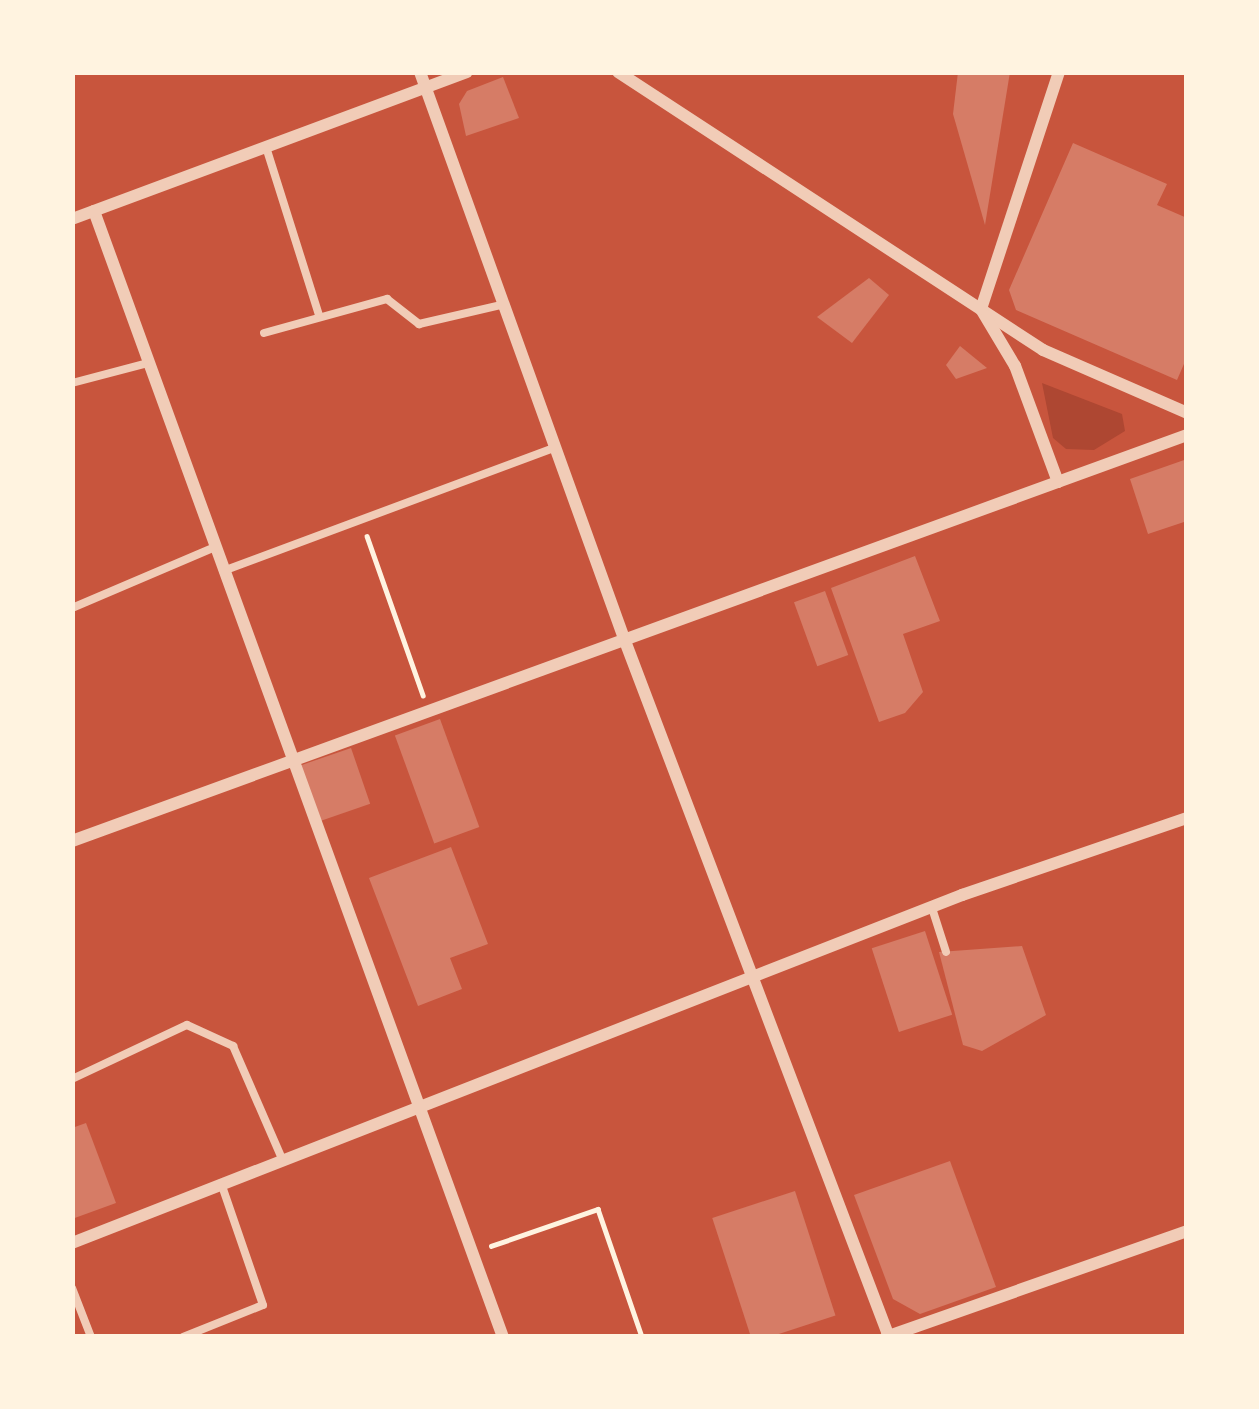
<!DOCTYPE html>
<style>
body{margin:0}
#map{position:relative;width:1259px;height:1409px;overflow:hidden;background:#c8553d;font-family:"Fira Sans",sans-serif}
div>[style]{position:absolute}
.green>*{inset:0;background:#ae4732}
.building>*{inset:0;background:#d67c66;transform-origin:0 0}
.path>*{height:4.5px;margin:-2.25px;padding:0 2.25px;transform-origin:2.25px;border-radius:2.25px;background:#fff3e0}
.service>*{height:8px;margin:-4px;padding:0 4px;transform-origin:4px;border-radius:4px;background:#f1ccb7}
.minor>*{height:12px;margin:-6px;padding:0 6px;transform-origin:6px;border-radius:6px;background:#f1ccb7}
span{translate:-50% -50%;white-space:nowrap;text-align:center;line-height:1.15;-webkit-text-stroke:9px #fff3e0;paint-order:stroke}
.frame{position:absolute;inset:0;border:75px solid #fff3e0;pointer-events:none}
</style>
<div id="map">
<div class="green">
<i style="clip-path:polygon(1042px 383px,1122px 414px,1125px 431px,1094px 450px,1066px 449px,1053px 438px)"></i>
</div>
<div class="building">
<i style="clip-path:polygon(958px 72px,1010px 72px,985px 225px,953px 114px)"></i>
<i style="clip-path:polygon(503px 77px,519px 118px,466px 136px,459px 104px,467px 91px)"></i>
<i style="clip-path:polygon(1073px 143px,1167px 184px,1157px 205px,1187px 218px,1187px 357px,1177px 380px,1016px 310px,1009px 290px)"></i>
<i style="clip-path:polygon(869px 278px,889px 295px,852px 343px,817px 317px)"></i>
<i style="clip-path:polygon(960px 346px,987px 368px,956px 379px,946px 365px)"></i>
<i style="clip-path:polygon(1187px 459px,1187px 521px,1148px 534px,1130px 479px)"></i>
<i style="clip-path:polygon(915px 556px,940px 621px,903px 634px,923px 692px,905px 713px,879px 722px,831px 588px)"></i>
<i style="left:825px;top:591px;width:68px;height:33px;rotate:70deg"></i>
<i style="left:440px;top:719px;width:115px;height:48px;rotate:70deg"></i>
<i style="left:351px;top:748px;width:59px;height:55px;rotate:71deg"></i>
<i style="clip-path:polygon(451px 847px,488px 944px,450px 958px,462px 989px,418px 1006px,369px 878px)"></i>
<i style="left:925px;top:931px;width:88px;height:56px;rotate:72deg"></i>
<i style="clip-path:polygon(1022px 946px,1046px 1015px,982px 1051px,963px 1045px,939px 952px)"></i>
<i style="clip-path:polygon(86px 1123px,116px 1203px,72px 1219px,72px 1128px)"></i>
<i style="clip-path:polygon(950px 1161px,996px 1287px,920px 1314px,893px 1299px,854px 1195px)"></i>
<i style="left:795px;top:1191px;width:131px;height:87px;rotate:72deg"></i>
</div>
<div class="path">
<i style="left:367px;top:536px;width:169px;rotate:70.6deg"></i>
<i style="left:491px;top:1246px;width:113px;rotate:-19.1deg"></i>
<i style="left:598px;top:1209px;width:135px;rotate:71deg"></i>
</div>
<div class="service">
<i style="left:266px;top:147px;width:176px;rotate:72.5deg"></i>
<i style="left:264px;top:333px;width:128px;rotate:-15.5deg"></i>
<i style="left:387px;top:299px;width:41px;rotate:38deg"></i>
<i style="left:419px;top:324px;width:88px;rotate:-13.1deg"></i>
<i style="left:72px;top:383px;width:79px;rotate:-14.7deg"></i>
<i style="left:223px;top:571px;width:355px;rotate:-20.4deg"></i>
<i style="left:72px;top:608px;width:153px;rotate:-23.1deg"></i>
<i style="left:932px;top:908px;width:46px;rotate:72.3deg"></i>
<i style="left:72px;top:1079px;width:127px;rotate:-25.2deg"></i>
<i style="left:187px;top:1025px;width:51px;rotate:24.5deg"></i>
<i style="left:233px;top:1046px;width:125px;rotate:66.5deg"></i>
<i style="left:72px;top:1288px;width:53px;rotate:68.8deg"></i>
<i style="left:183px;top:1337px;width:86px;rotate:-21.8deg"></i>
<i style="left:263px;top:1305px;width:129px;rotate:-109deg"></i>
</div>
<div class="minor">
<i style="left:420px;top:72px;width:605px;rotate:70.19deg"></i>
<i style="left:625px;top:641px;width:744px;rotate:69.23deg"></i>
<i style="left:618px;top:72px;width:508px;rotate:33.19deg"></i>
<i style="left:1043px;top:350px;width:157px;rotate:23.6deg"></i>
<i style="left:94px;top:211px;width:1198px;rotate:70.04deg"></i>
<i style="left:72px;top:219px;width:421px;rotate:-20.4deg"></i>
<i style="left:1058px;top:482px;width:124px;rotate:-110.3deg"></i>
<i style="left:1015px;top:366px;width:66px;rotate:-120.8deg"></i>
<i style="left:981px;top:309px;width:250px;rotate:-71.8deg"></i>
<i style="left:72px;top:841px;width:1187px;rotate:-20.01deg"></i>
<i style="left:72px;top:1243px;width:956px;rotate:-21.36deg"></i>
<i style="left:962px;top:895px;width:238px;rotate:-18.9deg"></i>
<i style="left:886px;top:1337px;width:319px;rotate:-19.4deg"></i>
</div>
<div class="frame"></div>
</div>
